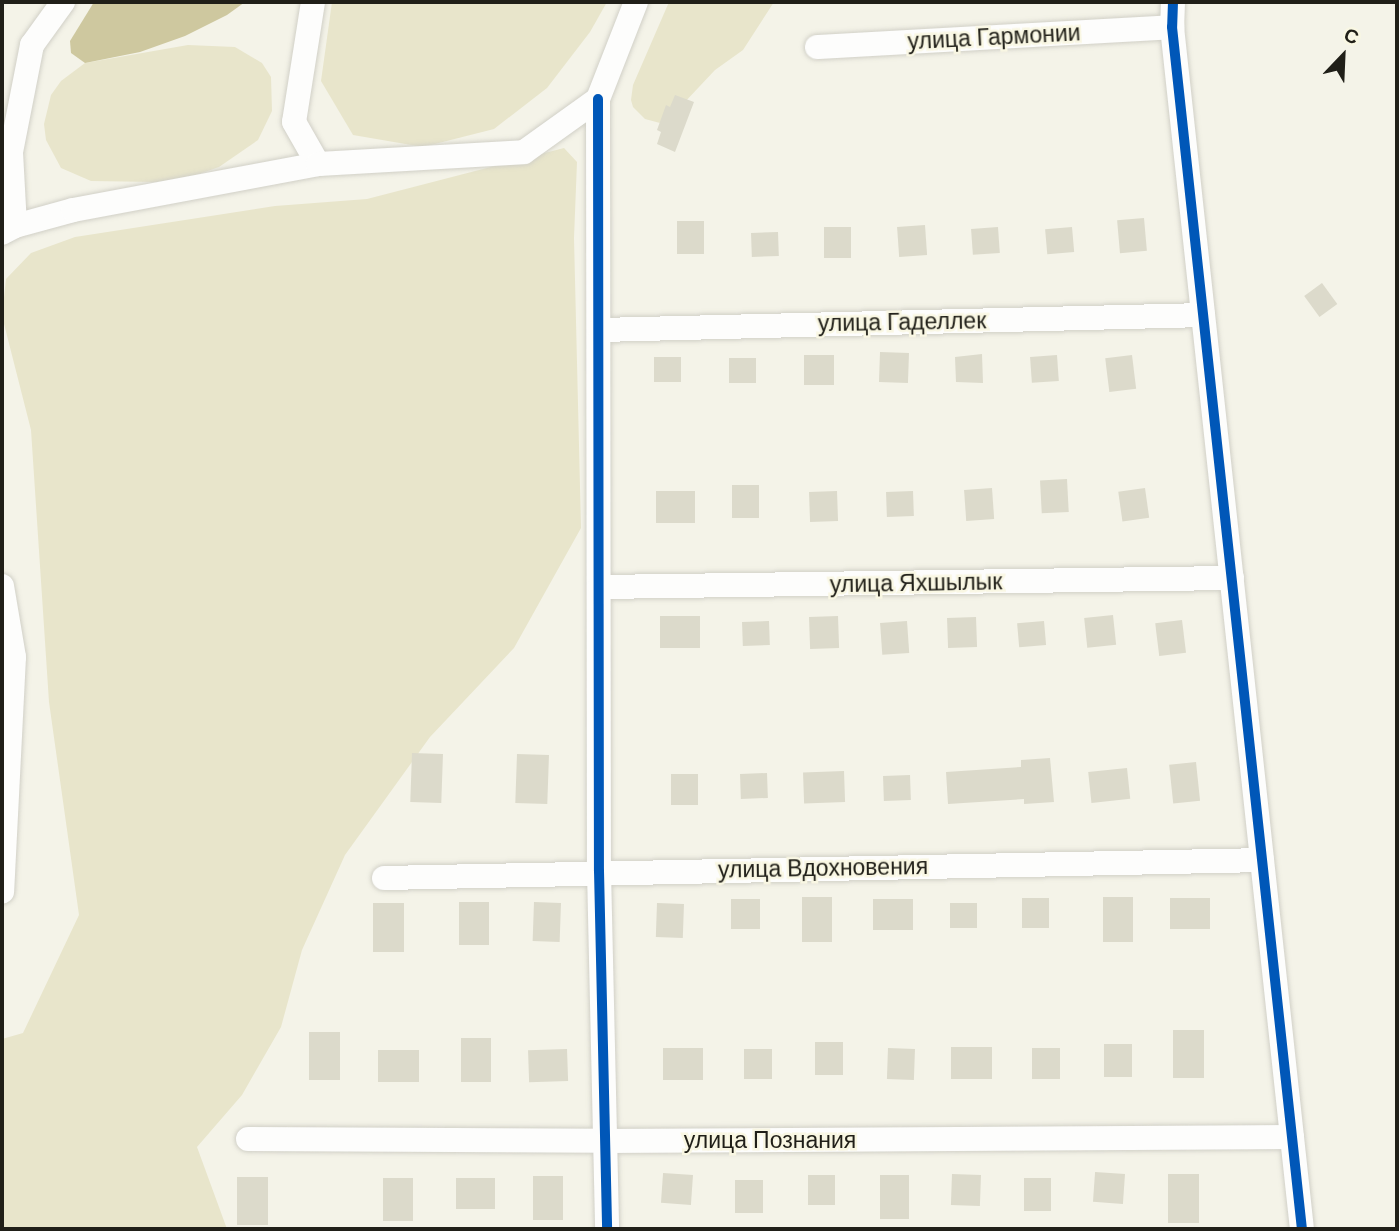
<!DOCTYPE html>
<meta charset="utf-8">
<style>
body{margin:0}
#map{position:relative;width:1399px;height:1231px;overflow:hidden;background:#f4f3e8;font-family:"DM Sans",sans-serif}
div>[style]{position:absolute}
.green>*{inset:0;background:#e8e5cb}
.water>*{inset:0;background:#cec89f}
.building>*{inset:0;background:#dcdacb;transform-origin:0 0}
.roads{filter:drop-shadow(0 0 2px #d1d0c7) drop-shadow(0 0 2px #d1d0c7)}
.minor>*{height:24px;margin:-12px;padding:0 12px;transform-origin:12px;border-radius:12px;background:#fdfdfc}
.cycleway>*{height:10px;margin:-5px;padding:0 5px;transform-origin:5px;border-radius:5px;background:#0057b8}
span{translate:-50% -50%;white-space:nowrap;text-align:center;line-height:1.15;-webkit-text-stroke:5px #f9f7e3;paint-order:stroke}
.street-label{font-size:23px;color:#201f18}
.frame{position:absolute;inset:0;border:4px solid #201f18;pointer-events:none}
.north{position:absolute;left:1308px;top:21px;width:70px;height:70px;-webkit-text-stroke:5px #f9f7e3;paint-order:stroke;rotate:23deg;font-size:19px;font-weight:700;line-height:28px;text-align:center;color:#201f18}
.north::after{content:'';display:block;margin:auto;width:24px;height:32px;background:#201f18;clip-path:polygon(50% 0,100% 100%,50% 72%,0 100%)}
</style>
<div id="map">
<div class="green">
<i style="clip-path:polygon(332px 2px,607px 2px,590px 32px,547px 88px,494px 129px,423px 147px,353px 135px,321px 81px)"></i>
<i style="clip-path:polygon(669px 2px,774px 2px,743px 50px,715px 70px,667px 121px,660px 123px,645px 119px,633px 107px,631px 100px,633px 85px)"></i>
<i style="clip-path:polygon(188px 45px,235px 47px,262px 63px,271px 77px,272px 111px,258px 140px,219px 167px,187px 178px,156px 182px,91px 181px,61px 168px,46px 140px,44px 124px,51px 95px,61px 81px,85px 63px)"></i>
<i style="clip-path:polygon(564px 148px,577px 162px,574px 238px,581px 528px,514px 648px,430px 737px,345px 855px,302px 950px,281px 1027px,242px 1095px,197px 1147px,227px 1229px,2px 1229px,2px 1039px,23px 1033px,79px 915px,49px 702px,31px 430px,2px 316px,6px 279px,31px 253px,75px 237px,275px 206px,367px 199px)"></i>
</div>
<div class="water">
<i style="clip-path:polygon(94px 2px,245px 2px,227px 15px,185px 36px,140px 52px,85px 63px,71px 53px,70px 41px)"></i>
</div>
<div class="building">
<i style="clip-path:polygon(675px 95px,694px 102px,675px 152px,657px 144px,661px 132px,657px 130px,666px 105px,670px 107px)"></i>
<i style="left:1144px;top:218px;width:33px;height:27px;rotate:85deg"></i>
<i style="left:677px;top:221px;width:27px;height:33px"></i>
<i style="left:925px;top:225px;width:30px;height:28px;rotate:86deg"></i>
<i style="left:824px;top:227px;width:27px;height:31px"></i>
<i style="left:998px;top:227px;width:26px;height:27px;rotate:86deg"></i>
<i style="left:1072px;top:227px;width:25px;height:27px;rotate:85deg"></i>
<i style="left:778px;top:232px;width:24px;height:27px;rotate:88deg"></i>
<i style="left:1322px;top:283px;width:26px;height:22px;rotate:54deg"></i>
<i style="left:909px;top:353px;width:30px;height:29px;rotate:92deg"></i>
<i style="clip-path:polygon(982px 354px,983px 383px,956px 382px,955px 357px)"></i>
<i style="left:804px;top:355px;width:30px;height:30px"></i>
<i style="left:1057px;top:355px;width:26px;height:27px;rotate:86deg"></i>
<i style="left:1132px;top:355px;width:34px;height:27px;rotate:83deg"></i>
<i style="left:681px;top:357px;width:25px;height:27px;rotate:90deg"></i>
<i style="left:729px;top:358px;width:27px;height:25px"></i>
<i style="left:1067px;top:479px;width:33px;height:27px;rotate:87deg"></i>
<i style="left:732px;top:485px;width:27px;height:33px"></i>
<i style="left:992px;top:488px;width:31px;height:28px;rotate:86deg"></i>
<i style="left:1145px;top:488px;width:30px;height:27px;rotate:82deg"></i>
<i style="left:656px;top:491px;width:39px;height:32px"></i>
<i style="left:837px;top:491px;width:30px;height:28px;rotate:88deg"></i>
<i style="left:913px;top:491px;width:25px;height:27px;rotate:88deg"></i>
<i style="left:1113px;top:615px;width:30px;height:29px;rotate:84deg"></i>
<i style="left:700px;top:616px;width:32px;height:40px;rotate:90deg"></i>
<i style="left:838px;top:616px;width:32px;height:29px;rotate:88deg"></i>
<i style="left:976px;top:617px;width:30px;height:29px;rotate:88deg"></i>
<i style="left:1182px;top:620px;width:33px;height:27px;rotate:83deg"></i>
<i style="left:769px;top:621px;width:24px;height:27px;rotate:88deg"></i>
<i style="left:907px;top:621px;width:32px;height:27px;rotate:86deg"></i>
<i style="left:1044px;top:621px;width:24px;height:27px;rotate:85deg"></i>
<i style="left:412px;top:753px;width:31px;height:49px;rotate:2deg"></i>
<i style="left:517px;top:754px;width:32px;height:49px;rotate:2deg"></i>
<i style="clip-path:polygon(1050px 758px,1054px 802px,1024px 804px,1024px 799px,948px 804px,946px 772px,1021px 767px,1021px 760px)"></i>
<i style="left:1196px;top:762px;width:39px;height:27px;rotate:84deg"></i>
<i style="left:1127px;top:768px;width:31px;height:39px;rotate:84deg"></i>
<i style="left:844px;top:771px;width:31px;height:41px;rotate:88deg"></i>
<i style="left:767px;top:773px;width:25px;height:27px;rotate:88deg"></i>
<i style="left:671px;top:774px;width:27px;height:31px"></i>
<i style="left:910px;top:775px;width:25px;height:27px;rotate:88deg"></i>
<i style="left:802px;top:897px;width:30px;height:45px"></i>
<i style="left:1133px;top:897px;width:45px;height:30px;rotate:90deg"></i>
<i style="left:1049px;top:898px;width:30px;height:27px;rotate:90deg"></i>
<i style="left:1170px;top:898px;width:40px;height:31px"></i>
<i style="left:731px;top:899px;width:29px;height:30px"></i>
<i style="left:873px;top:899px;width:40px;height:31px"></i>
<i style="left:459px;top:902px;width:30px;height:43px"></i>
<i style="left:534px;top:902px;width:27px;height:39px;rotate:2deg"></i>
<i style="left:373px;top:903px;width:31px;height:49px"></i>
<i style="left:657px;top:903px;width:27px;height:34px;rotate:2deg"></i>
<i style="left:950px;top:903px;width:27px;height:25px"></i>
<i style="left:1173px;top:1030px;width:31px;height:48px"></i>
<i style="left:340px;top:1032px;width:48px;height:31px;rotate:90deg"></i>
<i style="left:461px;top:1038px;width:30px;height:44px"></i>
<i style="left:815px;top:1042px;width:28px;height:33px"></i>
<i style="left:1104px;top:1044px;width:28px;height:33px"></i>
<i style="left:951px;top:1047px;width:41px;height:32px"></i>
<i style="left:663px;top:1048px;width:40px;height:32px"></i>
<i style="left:888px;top:1048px;width:27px;height:31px;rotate:2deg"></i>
<i style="left:1060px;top:1048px;width:31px;height:28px;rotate:90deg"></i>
<i style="left:567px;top:1049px;width:32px;height:39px;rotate:88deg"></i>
<i style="left:744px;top:1049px;width:28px;height:30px"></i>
<i style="left:378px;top:1050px;width:41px;height:32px"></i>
<i style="left:952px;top:1174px;width:29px;height:31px;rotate:2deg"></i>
<i style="left:1125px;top:1174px;width:30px;height:30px;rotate:94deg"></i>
<i style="left:1168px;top:1174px;width:31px;height:49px"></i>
<i style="left:693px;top:1175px;width:30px;height:30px;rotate:94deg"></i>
<i style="left:808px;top:1175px;width:27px;height:30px"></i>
<i style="left:880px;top:1175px;width:29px;height:44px"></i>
<i style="left:563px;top:1176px;width:44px;height:30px;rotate:90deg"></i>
<i style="left:237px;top:1177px;width:31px;height:48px"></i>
<i style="left:383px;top:1178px;width:30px;height:43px"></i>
<i style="left:456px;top:1178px;width:39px;height:31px"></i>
<i style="left:1051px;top:1178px;width:33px;height:27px;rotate:90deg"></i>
<i style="left:735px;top:1180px;width:28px;height:33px"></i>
</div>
<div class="roads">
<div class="minor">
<i style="left:313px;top:2px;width:121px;rotate:99deg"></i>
<i style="left:294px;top:122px;width:48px;rotate:60.3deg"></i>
<i style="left:1173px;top:2px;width:25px;rotate:92deg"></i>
<i style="left:1172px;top:27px;width:1209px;rotate:83.83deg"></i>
<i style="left:817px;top:47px;width:356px;rotate:-3.2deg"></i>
<i style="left:598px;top:99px;width:772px;rotate:89.93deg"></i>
<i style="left:599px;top:871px;width:358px;rotate:88.7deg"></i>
<i style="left:15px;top:226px;width:74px;rotate:-93.1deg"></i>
<i style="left:11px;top:152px;width:109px;rotate:-78.9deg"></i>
<i style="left:32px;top:45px;width:53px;rotate:-54.2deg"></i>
<i style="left:2px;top:233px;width:15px;rotate:-28deg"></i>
<i style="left:15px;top:226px;width:60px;rotate:-15.4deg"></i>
<i style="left:73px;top:210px;width:249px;rotate:-10.6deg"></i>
<i style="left:318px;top:164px;width:206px;rotate:-3.3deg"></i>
<i style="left:524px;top:152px;width:91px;rotate:-35.6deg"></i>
<i style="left:598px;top:99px;width:104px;rotate:-68.6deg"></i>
<i style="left:600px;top:330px;width:603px;rotate:-1.42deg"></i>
<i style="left:2px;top:586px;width:72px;rotate:80.4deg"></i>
<i style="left:14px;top:657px;width:235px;rotate:92.9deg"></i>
<i style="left:600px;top:587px;width:632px;rotate:-0.82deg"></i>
<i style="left:384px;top:878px;width:878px;rotate:-1.17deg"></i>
<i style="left:248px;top:1139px;width:355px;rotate:0.3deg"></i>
<i style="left:603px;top:1141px;width:689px;rotate:-0.33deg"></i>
</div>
</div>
<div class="cycleway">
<i style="left:1173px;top:2px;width:25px;rotate:92deg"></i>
<i style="left:1172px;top:27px;width:1209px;rotate:83.83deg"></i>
<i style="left:598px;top:99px;width:772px;rotate:89.93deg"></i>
<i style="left:599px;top:871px;width:358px;rotate:88.7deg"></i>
</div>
<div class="street-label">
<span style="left:994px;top:37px;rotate:-3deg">улица Гармонии</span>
<span style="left:902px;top:322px;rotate:-1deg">улица Гаделлек</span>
<span style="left:916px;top:583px;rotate:-1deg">улица Яхшылык</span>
<span style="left:823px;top:868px;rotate:-1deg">улица Вдохновения</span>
<span style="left:770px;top:1140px">улица Познания</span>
</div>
<div class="frame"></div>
<div class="north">С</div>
</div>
